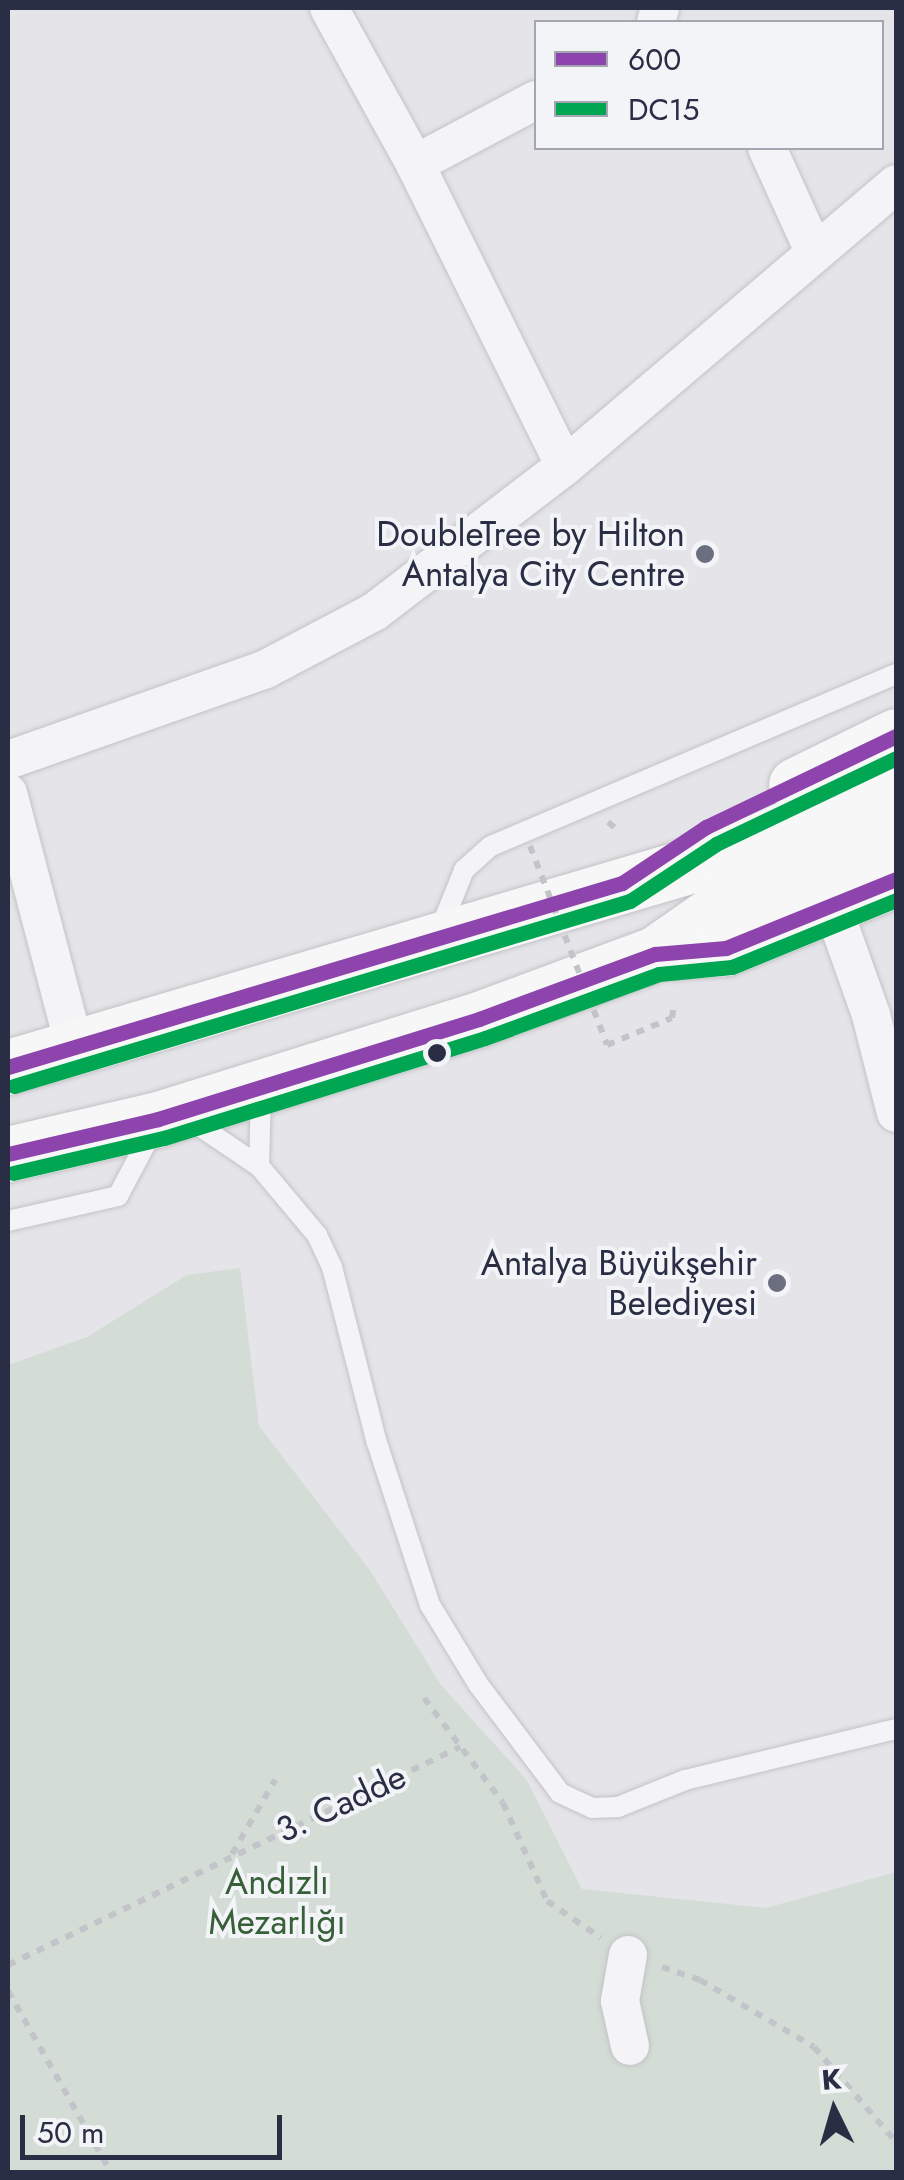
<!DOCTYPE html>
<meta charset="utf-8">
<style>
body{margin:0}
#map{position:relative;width:904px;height:2180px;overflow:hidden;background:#e5e5e9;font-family:Jost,sans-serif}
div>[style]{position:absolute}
.green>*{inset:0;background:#d3dcd5}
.path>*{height:6px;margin-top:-3px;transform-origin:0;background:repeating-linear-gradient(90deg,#c3c4c9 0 8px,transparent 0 16px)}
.roads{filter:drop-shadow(0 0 2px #c3c3c7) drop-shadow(0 0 2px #c3c3c7)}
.lane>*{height:20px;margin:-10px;padding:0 10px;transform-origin:10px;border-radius:10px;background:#f4f4f6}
.street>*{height:38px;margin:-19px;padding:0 19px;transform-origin:19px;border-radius:19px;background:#f4f4f6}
.primary>*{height:55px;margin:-27.5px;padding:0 27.5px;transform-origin:27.5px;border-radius:27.5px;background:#f7f7f8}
.path-bridge>*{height:6px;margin-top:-3px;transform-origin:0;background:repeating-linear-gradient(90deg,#c3c4c9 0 8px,transparent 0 16px)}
.bus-1>*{height:15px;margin:-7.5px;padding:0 7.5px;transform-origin:7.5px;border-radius:7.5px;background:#8e44ad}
.bus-2>*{height:15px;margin:-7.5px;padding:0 7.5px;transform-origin:7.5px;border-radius:7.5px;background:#00a651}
.dots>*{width:28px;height:28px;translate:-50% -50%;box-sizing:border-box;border:5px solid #f3f4f8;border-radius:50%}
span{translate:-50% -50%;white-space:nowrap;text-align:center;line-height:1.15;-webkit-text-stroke:8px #f3f4f8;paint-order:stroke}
.poi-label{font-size:35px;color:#2a2e44}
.right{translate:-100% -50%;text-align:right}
.street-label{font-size:35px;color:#2a2e44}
.park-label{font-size:35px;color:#376038}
.frame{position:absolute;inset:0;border:10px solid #2a2e44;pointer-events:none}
.legend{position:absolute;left:534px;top:20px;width:350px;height:130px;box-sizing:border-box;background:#f3f4f8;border:2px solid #a3a5b0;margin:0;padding:12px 18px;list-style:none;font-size:30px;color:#2a2e44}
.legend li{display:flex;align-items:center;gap:20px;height:50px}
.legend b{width:50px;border:2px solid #a3a5b0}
.north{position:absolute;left:784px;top:2060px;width:100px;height:100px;-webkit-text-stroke:8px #f3f4f8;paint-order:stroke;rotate:355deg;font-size:28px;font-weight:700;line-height:40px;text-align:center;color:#2a2e44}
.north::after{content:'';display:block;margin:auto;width:35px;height:45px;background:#2a2e44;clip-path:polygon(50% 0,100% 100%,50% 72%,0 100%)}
.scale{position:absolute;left:20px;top:2115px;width:262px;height:45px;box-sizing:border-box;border:5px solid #2a2e44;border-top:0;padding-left:12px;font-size:30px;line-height:35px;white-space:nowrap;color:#2a2e44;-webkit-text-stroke:8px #f3f4f8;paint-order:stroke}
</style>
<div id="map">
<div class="green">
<i style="clip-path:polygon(240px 1268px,259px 1426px,369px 1569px,441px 1685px,526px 1779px,582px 1889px,766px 1908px,896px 1872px,896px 2172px,8px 2172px,8px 1365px,87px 1337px,187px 1275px)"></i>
</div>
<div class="path">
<i style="left:608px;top:822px;width:16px;rotate:40deg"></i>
<i style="left:607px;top:1045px;width:70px;rotate:-22.6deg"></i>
<i style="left:672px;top:1018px;width:14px;rotate:-82deg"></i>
<i style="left:424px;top:1698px;width:131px;rotate:53deg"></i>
<i style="left:503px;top:1803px;width:107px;rotate:65.8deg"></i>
<i style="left:547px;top:1901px;width:65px;rotate:34.4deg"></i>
<i style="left:232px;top:1854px;width:86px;rotate:-59.8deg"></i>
<i style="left:8px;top:1965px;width:502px;rotate:-25.75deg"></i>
<i style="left:662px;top:1967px;width:40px;rotate:18.9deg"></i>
<i style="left:700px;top:1980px;width:132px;rotate:30.4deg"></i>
<i style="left:814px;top:2047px;width:125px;rotate:49.2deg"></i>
<i style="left:8px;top:1991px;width:208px;rotate:60.4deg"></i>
</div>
<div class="roads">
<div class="lane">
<i style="left:439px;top:932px;width:67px;rotate:-68deg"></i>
<i style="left:464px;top:870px;width:36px;rotate:-42deg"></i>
<i style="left:491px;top:846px;width:440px;rotate:-23deg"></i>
<i style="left:189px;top:1119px;width:84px;rotate:33.9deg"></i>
<i style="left:259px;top:1166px;width:90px;rotate:50deg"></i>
<i style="left:317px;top:1235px;width:35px;rotate:65deg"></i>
<i style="left:332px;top:1267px;width:182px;rotate:75.7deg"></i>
<i style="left:377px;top:1443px;width:170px;rotate:71.9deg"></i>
<i style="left:430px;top:1605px;width:92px;rotate:58.7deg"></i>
<i style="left:478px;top:1684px;width:136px;rotate:53deg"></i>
<i style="left:560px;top:1793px;width:35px;rotate:25deg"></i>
<i style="left:592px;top:1808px;width:26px;rotate:-2deg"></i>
<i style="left:618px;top:1807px;width:72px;rotate:-21.9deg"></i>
<i style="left:685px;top:1780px;width:217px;rotate:-13.6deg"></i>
<i style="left:259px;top:1166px;width:73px;rotate:-88.4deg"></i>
<i style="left:8px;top:1221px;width:113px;rotate:-12.8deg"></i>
<i style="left:118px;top:1196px;width:75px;rotate:-62.1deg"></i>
</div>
<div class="street">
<i style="left:329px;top:8px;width:178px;rotate:61.1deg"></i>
<i style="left:415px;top:164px;width:337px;rotate:63.6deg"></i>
<i style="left:656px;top:22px;width:15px;rotate:-74deg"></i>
<i style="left:767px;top:148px;width:113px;rotate:65.5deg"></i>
<i style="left:415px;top:164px;width:137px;rotate:-27.9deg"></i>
<i style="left:8px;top:760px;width:271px;rotate:-19.4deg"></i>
<i style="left:264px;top:670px;width:124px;rotate:-27.8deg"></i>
<i style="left:374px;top:612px;width:240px;rotate:-37.4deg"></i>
<i style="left:565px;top:466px;width:435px;rotate:-40.4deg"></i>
<i style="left:8px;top:793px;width:265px;rotate:75.3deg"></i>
<i style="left:833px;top:908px;width:114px;rotate:70.4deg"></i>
<i style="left:871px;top:1015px;width:101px;rotate:75.7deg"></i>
<i style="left:628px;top:1955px;width:47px;rotate:99.9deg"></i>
<i style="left:620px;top:2001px;width:46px;rotate:77.5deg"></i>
</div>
<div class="primary">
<i style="left:796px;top:785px;width:111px;rotate:-26.1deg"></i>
<i style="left:673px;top:952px;width:53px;rotate:-4.3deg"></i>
<i style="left:726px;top:948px;width:183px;rotate:-22.1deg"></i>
<i style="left:8px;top:1067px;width:749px;rotate:-16.45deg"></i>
<i style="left:726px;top:855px;width:186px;rotate:-23.8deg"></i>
<i style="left:8px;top:1154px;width:154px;rotate:-13.1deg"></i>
<i style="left:158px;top:1119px;width:336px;rotate:-17.3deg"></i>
<i style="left:479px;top:1019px;width:188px;rotate:-20.3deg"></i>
<i style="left:655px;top:954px;width:77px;rotate:-34.9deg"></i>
<i style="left:718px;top:910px;width:194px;rotate:-23.4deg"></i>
</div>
</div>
<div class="path-bridge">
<i style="left:530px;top:846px;width:213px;rotate:68.8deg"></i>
</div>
<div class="bus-1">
<i style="left:8px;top:1067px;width:641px;rotate:-16.68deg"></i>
<i style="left:622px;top:883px;width:101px;rotate:-33.7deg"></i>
<i style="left:706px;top:827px;width:211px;rotate:-25.6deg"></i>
<i style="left:8px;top:1154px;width:154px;rotate:-13.1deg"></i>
<i style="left:158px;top:1119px;width:336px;rotate:-17.3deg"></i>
<i style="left:479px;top:1019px;width:188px;rotate:-20.3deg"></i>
<i style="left:655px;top:954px;width:71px;rotate:-4.8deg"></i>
<i style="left:726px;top:948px;width:183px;rotate:-22.1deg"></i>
</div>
<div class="bus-2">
<i style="left:14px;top:1086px;width:643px;rotate:-16.72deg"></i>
<i style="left:630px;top:901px;width:103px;rotate:-33.5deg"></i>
<i style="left:716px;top:844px;width:199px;rotate:-25.5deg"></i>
<i style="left:13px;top:1173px;width:155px;rotate:-13.1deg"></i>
<i style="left:164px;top:1138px;width:336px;rotate:-17.3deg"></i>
<i style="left:485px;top:1038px;width:185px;rotate:-20.2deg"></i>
<i style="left:659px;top:974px;width:73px;rotate:-5.5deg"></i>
<i style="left:732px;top:967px;width:177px;rotate:-22.2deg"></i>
</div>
<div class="dots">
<i style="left:705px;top:554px;background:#6b6e7e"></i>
<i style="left:437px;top:1053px;background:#2a2e44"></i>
<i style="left:777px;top:1283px;background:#6b6e7e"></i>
</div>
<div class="poi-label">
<span class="right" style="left:685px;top:554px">DoubleTree by Hilton<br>Antalya City Centre</span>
<span class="right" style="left:757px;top:1283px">Antalya Büyükşehir<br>Belediyesi</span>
</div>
<div class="street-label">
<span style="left:341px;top:1803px;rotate:-25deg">3. Cadde</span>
</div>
<div class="park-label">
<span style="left:277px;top:1902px">Andızlı<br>Mezarlığı</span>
</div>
<div class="frame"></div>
<ul class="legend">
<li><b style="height:12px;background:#8e44ad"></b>600</li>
<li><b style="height:12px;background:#00a651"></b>DC15</li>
</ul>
<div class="north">K</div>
<div class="scale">50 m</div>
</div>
